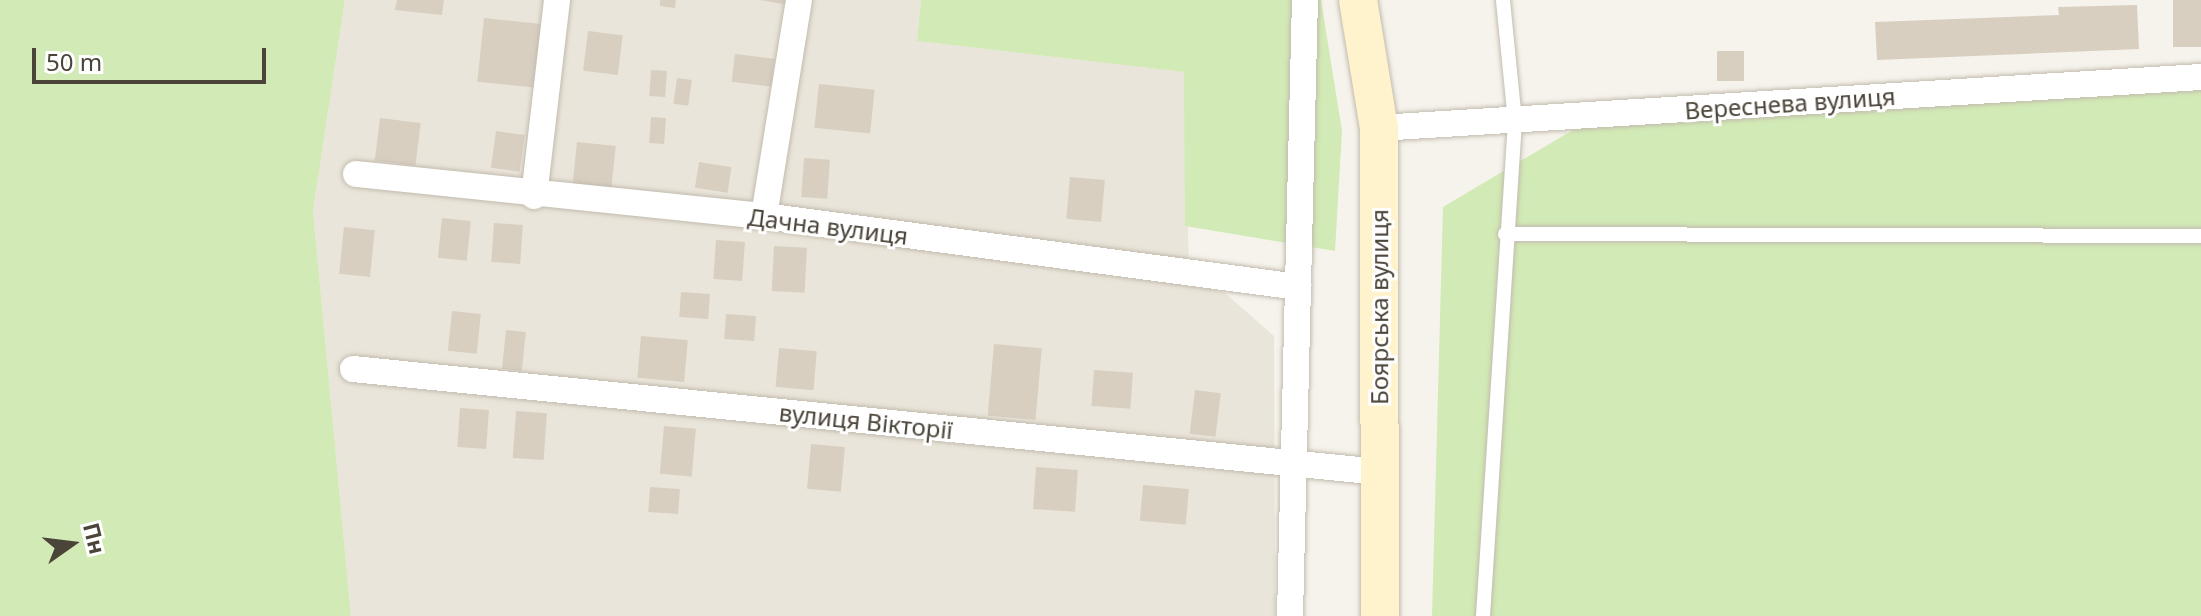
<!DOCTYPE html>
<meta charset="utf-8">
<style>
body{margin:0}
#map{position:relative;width:2201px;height:616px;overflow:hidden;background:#f6f3ec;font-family:"Noto Sans",sans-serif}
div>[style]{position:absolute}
.residential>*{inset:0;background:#eae5da}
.green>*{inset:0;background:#d2eab5}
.building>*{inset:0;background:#d8cfc1;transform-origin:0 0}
.roads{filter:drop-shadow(0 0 2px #c2bbae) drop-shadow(0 0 2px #c2bbae)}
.lane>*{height:14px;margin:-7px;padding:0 7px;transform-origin:7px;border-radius:7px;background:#fff}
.street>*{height:26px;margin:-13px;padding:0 13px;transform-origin:13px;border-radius:13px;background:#fff}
.secondary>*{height:38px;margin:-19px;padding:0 19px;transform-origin:19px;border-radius:19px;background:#fff3cd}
span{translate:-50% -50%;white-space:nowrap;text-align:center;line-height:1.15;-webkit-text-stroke:6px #fff;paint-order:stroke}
.street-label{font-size:24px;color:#4b4439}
.north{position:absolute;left:32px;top:504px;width:80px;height:80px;-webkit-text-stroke:6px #fff;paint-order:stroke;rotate:76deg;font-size:22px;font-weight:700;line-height:32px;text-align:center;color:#4b4439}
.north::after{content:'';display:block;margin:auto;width:28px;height:36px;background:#4b4439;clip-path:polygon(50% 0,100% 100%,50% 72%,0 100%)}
.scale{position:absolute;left:32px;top:48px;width:234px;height:36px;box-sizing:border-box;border:4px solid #4b4439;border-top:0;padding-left:10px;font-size:24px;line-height:28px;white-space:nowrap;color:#4b4439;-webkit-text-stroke:6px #fff;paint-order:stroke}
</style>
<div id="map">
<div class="residential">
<i style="clip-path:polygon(345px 0,921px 0,917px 41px,1185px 72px,1189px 283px,1225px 293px,1274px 336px,1275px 616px,351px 616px,313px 211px)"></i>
</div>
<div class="green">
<i style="clip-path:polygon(0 0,345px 0,313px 211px,351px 616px,0 616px)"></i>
<i style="clip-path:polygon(921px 0,1321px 0,1342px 131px,1335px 251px,1185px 226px,1184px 72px,917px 41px)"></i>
<i style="clip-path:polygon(2201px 79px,2201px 616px,1432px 616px,1443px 207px,1583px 124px)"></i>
</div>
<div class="building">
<i style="clip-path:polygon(397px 0,444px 0,442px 15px,395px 10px)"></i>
<i style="clip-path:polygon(660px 0,676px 0,675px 8px,660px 6px)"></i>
<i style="clip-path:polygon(760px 0,787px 0,787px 5px)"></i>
<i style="left:2173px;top:0;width:28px;height:47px"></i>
<i style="clip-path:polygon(2137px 5px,2139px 49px,1877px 60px,1875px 22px,2059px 15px,2058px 7px)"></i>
<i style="left:484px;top:18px;width:57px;height:64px;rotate:6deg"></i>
<i style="left:588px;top:31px;width:35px;height:40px;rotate:7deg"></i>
<i style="left:1744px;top:51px;width:30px;height:27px;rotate:90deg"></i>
<i style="left:735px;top:54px;width:40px;height:28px;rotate:7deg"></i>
<i style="left:651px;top:70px;width:16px;height:26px;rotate:4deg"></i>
<i style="left:677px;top:78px;width:15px;height:26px;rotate:8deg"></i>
<i style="left:819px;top:84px;width:56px;height:44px;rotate:6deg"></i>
<i style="left:651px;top:117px;width:15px;height:26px;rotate:4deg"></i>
<i style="left:380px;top:118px;width:41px;height:43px;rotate:7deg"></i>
<i style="left:496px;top:131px;width:29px;height:37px;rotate:8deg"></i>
<i style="left:577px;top:142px;width:39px;height:42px;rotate:6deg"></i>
<i style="left:804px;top:158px;width:26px;height:39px;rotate:4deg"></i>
<i style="left:699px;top:162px;width:33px;height:26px;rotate:9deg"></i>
<i style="left:1070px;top:177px;width:35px;height:42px;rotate:5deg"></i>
<i style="left:442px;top:218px;width:29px;height:40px;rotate:6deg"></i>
<i style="left:494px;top:223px;width:29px;height:39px;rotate:4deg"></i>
<i style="left:344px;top:227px;width:31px;height:47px;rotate:6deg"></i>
<i style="left:716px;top:240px;width:29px;height:39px;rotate:4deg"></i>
<i style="left:774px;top:246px;width:33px;height:45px;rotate:3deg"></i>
<i style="left:681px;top:292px;width:29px;height:25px;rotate:4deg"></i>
<i style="left:452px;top:311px;width:29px;height:40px;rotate:6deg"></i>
<i style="left:726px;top:314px;width:30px;height:25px;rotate:4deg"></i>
<i style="left:506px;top:330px;width:20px;height:39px;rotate:6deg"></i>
<i style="left:641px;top:336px;width:47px;height:42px;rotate:5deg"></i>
<i style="left:994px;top:344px;width:48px;height:72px;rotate:5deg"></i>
<i style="left:779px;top:348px;width:38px;height:39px;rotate:5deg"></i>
<i style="left:1094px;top:370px;width:39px;height:36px;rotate:4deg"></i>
<i style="left:1195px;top:390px;width:26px;height:44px;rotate:7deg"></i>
<i style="left:460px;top:408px;width:29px;height:39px;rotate:4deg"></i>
<i style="left:516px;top:411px;width:31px;height:47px;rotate:4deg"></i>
<i style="left:664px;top:426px;width:32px;height:48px;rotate:5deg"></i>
<i style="left:811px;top:444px;width:34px;height:45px;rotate:5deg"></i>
<i style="left:1036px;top:467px;width:42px;height:42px;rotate:4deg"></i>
<i style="left:1143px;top:485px;width:46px;height:36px;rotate:5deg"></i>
<i style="left:650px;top:487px;width:30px;height:25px;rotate:4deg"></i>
</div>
<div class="roads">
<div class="lane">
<i style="left:1505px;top:234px;width:696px;rotate:0.16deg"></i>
<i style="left:1483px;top:616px;width:496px;rotate:-86.3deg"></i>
<i style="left:1515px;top:121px;width:122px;rotate:-95.7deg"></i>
</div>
<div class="street">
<i style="left:1379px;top:128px;width:824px;rotate:-3.55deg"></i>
<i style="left:356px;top:174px;width:410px;rotate:5.9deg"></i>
<i style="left:764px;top:216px;width:539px;rotate:7.57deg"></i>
<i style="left:534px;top:196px;width:197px;rotate:-83.3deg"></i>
<i style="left:764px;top:216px;width:219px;rotate:-80.8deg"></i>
<i style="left:353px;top:369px;width:1031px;rotate:5.73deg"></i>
<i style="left:1290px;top:616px;width:616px;rotate:-88.61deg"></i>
</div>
<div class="secondary">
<i style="left:1358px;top:0;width:130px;rotate:80.7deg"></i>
<i style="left:1379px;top:128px;width:488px;rotate:89.9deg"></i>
</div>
</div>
<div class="street-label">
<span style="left:1790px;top:103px;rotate:-4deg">Вереснева вулиця</span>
<span style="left:828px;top:226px;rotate:7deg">Дачна вулиця</span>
<span style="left:1379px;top:307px;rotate:-90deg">Боярська вулиця</span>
<span style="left:866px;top:421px;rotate:6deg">вулиця Вікторії</span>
</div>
<div class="north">Пн</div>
<div class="scale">50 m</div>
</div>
